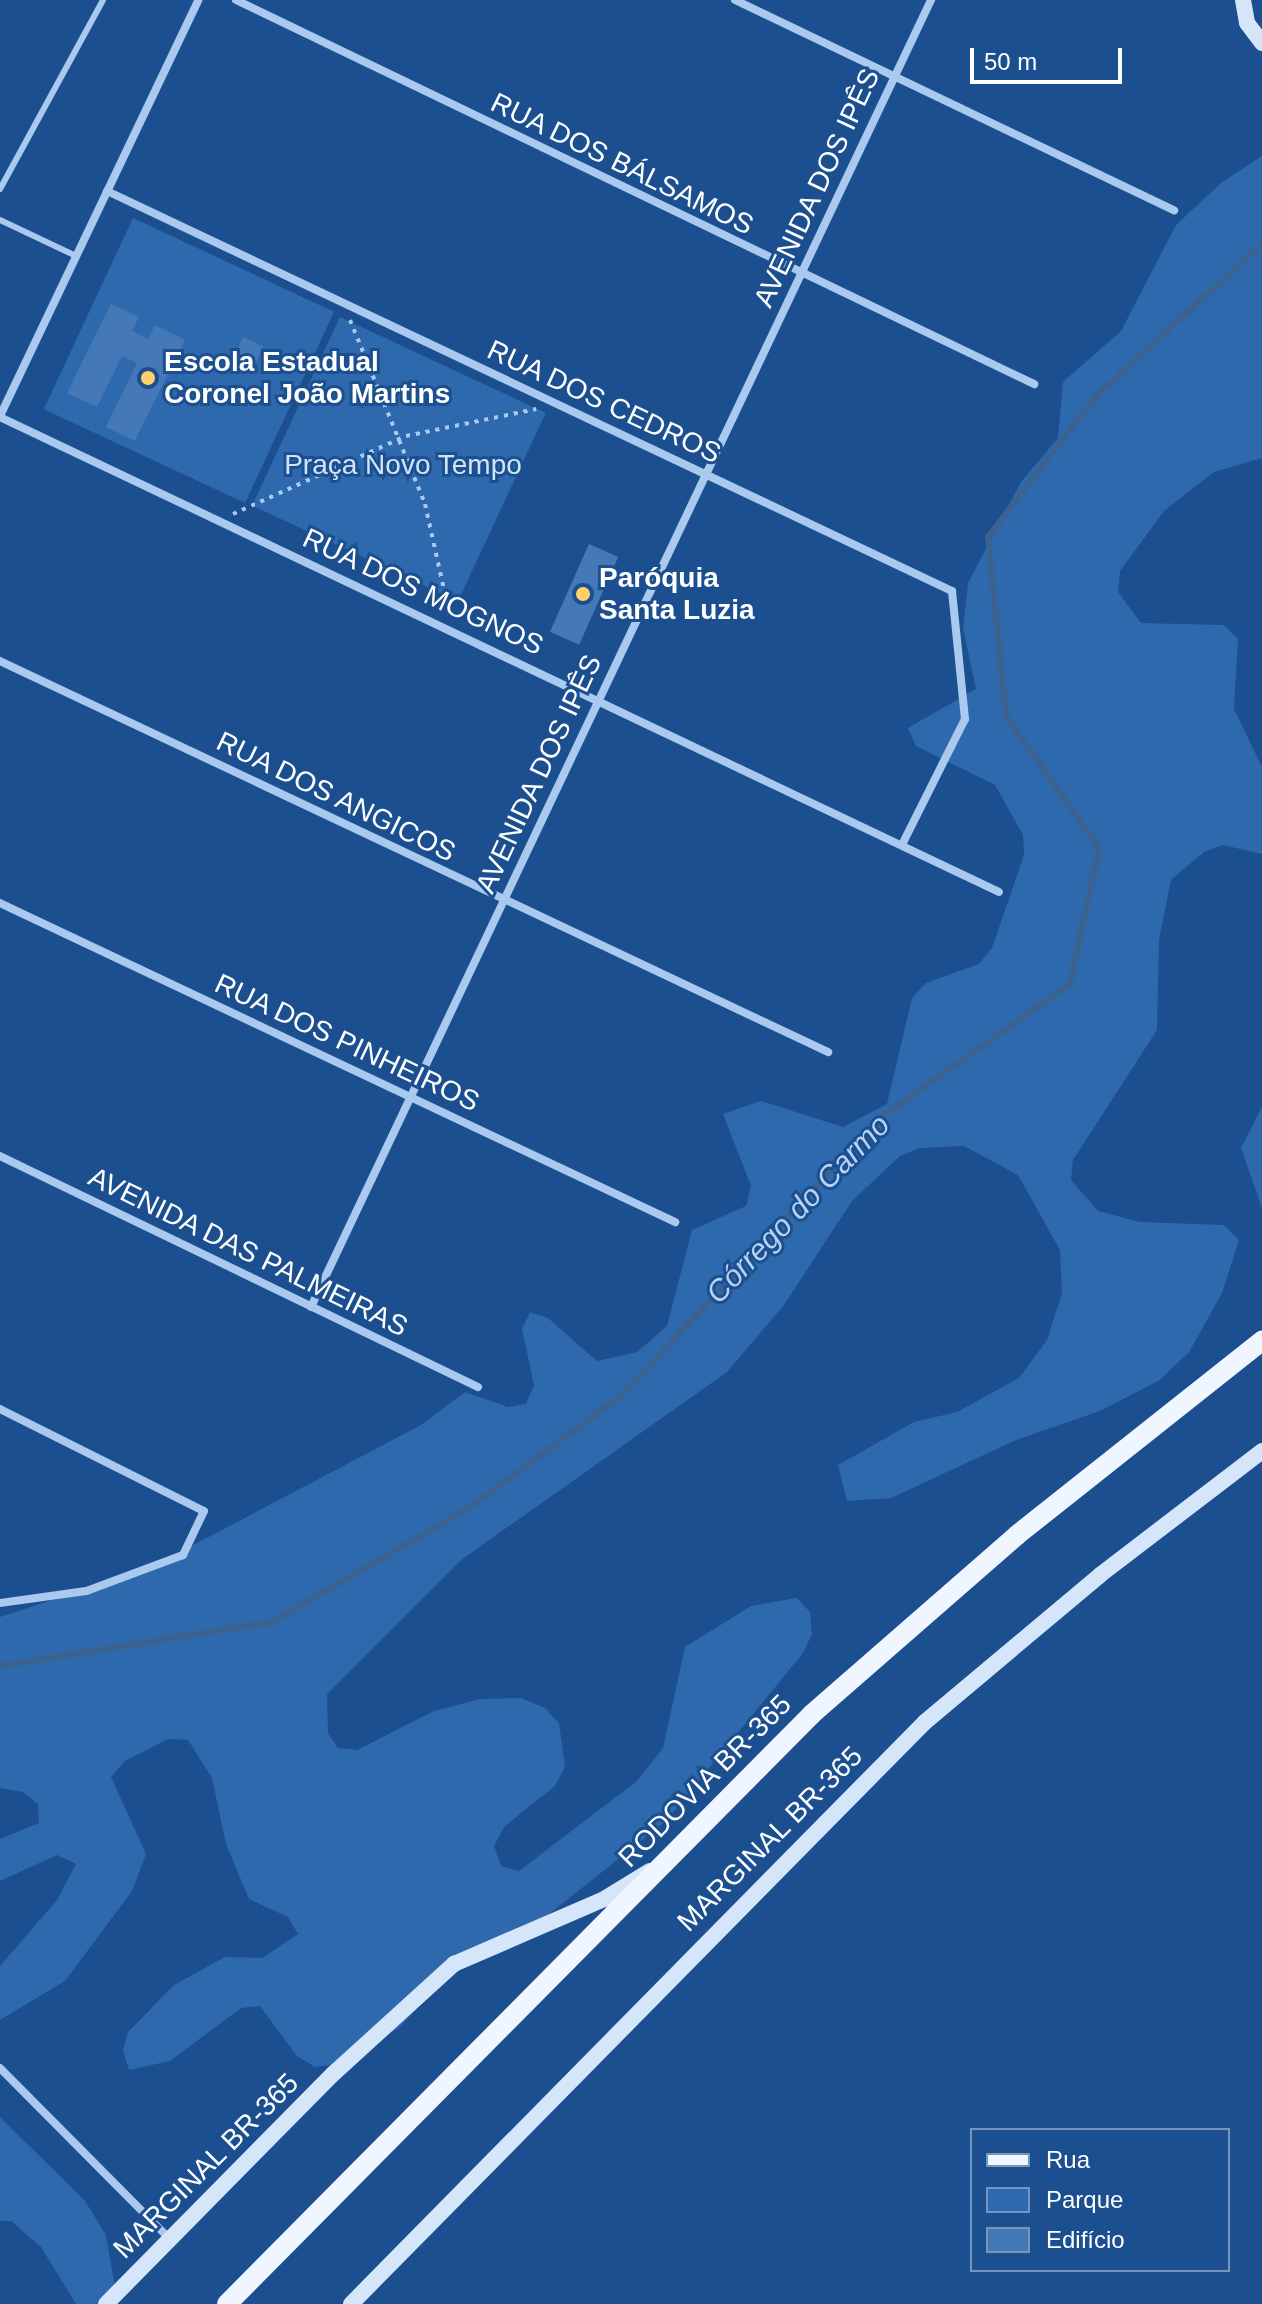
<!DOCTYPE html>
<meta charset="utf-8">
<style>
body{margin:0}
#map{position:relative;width:1262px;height:2304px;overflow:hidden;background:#1b4f8f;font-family:Arial,sans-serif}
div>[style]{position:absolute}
.green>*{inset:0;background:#2e69ad;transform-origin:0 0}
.stream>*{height:6px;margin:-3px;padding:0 3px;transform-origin:3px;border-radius:3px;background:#3c6290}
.building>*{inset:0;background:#4478b7;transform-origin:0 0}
.path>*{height:4px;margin-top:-2px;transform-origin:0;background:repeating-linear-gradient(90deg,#a9c9ee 0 4px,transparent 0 10px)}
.lane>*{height:6px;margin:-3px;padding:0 3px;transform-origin:3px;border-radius:3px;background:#a9c9ee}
.street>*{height:8px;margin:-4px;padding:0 4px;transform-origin:4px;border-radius:4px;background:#a9c9ee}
.secondary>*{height:16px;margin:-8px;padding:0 8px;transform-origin:8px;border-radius:8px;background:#d6e6fa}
.primary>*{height:20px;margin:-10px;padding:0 10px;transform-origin:10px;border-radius:10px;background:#f0f6ff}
.dots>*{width:22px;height:22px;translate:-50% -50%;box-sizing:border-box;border:4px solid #1b4f8f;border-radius:50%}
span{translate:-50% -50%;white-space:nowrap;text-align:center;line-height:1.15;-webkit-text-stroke:6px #1b4f8f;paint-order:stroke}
.street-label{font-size:28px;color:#fff}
.poi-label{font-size:28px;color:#fff;font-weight:700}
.left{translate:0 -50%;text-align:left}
.park-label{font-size:28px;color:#cfe3fa}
.water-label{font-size:30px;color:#b5d3f5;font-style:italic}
.legend{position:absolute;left:970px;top:2128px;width:260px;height:144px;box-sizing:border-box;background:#1b4f8f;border:2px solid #7695bc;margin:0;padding:10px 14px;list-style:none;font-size:24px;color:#fff}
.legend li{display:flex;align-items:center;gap:16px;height:40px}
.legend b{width:40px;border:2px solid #7695bc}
.scale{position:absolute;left:970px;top:48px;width:152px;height:36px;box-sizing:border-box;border:4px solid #fff;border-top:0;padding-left:10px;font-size:24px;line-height:28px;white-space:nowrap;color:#fff;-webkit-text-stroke:6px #1b4f8f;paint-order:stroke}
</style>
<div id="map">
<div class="green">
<i style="clip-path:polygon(1262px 156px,1262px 458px,1214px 472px,1164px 511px,1120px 571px,1118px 592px,1141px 623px,1224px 625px,1238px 639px,1234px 709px,1262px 767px,1262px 854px,1223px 845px,1204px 852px,1171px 880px,1159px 940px,1157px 1030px,1073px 1160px,1071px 1180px,1098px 1211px,1140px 1222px,1224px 1225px,1239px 1240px,1222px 1293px,1189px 1352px,1160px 1380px,1100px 1411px,1016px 1440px,891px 1498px,847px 1501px,838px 1465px,914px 1422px,957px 1412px,1019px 1378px,1047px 1340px,1062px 1293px,1060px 1250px,1018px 1175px,964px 1146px,920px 1148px,900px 1156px,852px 1201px,784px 1305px,727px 1372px,461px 1560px,327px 1694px,328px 1733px,338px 1748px,357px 1750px,434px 1711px,480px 1699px,521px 1698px,545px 1708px,559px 1723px,565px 1767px,555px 1786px,505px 1826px,494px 1846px,501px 1866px,519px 1871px,637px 1781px,663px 1748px,685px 1647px,751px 1606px,797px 1598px,810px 1612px,812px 1634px,803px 1653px,666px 1821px,548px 1915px,464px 1957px,399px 2028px,337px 2064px,315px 2067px,297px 2056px,260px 2006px,241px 2008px,170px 2061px,129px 2070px,123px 2051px,128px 2032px,174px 1985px,225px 1957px,262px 1958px,298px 1934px,288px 1917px,249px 1899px,226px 1844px,212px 1778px,188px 1740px,168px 1739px,125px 1761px,111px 1777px,146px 1854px,132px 1891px,65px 1981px,0 2020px,0 1966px,57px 1900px,76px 1864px,57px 1855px,0 1881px,0 1839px,39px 1823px,38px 1804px,23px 1792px,0 1788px,0 1617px,148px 1569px,421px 1425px,465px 1392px,508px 1407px,526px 1404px,534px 1385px,522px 1329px,530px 1312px,548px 1318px,597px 1361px,637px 1352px,667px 1326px,692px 1230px,746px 1206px,751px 1186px,723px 1114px,761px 1101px,843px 1127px,887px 1104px,912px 998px,926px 983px,979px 964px,992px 948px,1024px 855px,1023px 835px,995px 785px,916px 746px,908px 728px,976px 689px,963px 628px,968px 583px,1021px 482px,1058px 438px,1063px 382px,1121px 331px,1176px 225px,1221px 183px)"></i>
<i style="left:133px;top:218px;width:222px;height:211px;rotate:25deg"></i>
<i style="left:340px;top:317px;width:227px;height:208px;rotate:25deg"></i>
<i style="clip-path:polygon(1262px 1107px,1262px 1208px,1241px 1148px)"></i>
<i style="clip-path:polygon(0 2117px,85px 2201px,106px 2235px,118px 2304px,76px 2304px,41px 2247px,11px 2221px,0 2221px)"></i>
</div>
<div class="stream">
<i style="left:0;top:1666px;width:276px;rotate:-9.2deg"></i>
<i style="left:272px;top:1622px;width:228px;rotate:-30.1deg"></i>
<i style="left:469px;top:1508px;width:190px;rotate:-36.4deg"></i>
<i style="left:622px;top:1395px;width:379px;rotate:-47deg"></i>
<i style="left:880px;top:1118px;width:232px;rotate:-35.2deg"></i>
<i style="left:1070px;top:984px;width:139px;rotate:-78deg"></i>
<i style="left:1099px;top:848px;width:161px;rotate:-125.2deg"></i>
<i style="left:1006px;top:716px;width:180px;rotate:-95.7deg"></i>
<i style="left:988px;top:537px;width:178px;rotate:-52.5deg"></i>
<i style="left:1096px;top:396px;width:225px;rotate:-42.5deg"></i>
</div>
<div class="building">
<i style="clip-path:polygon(111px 304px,139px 317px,132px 331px,148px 339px,155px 325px,185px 340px,135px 441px,106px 427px,137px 363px,122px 356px,97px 407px,67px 393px)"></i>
<i style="left:243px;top:337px;width:22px;height:26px;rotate:24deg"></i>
<i style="left:589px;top:544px;width:32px;height:96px;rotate:24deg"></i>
</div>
<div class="path">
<i style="left:350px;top:320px;width:199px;rotate:67.8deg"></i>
<i style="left:425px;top:504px;width:116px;rotate:77.5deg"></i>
<i style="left:233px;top:514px;width:190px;rotate:-24.3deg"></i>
<i style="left:406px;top:436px;width:133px;rotate:-11.7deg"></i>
</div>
<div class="lane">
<i style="left:0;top:189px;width:215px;rotate:-61.4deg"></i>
<i style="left:0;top:220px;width:84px;rotate:25.3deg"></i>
</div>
<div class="street">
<i style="left:236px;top:0;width:886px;rotate:25.7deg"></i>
<i style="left:735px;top:0;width:487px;rotate:25.6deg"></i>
<i style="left:107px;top:191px;width:935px;rotate:25.33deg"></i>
<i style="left:952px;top:591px;width:129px;rotate:84.2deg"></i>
<i style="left:965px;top:719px;width:139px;rotate:116.6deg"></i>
<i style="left:0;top:416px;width:461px;rotate:-64.5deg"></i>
<i style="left:0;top:417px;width:1106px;rotate:25.43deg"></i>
<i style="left:0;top:661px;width:916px;rotate:25.28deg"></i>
<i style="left:0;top:903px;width:747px;rotate:25.3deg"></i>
<i style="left:0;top:1156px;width:531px;rotate:25.79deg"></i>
<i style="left:311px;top:1307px;width:1447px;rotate:-64.62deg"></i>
<i style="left:0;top:1409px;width:228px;rotate:26.6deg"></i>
<i style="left:204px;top:1511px;width:49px;rotate:115.5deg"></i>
<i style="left:183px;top:1555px;width:103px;rotate:159.6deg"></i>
<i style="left:86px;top:1591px;width:87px;rotate:172.1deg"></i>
<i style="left:0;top:2068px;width:241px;rotate:45.2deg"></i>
</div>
<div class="secondary">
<i style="left:1243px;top:0;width:23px;rotate:80deg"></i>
<i style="left:1247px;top:23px;width:25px;rotate:53deg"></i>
<i style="left:106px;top:2304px;width:323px;rotate:-45.4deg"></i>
<i style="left:333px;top:2074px;width:164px;rotate:-42.3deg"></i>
<i style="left:454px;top:1964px;width:163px;rotate:-23.4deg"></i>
<i style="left:604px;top:1899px;width:54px;rotate:-31.3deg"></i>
<i style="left:351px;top:2304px;width:817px;rotate:-45.4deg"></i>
<i style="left:925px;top:1722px;width:229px;rotate:-40deg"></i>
<i style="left:1100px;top:1575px;width:204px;rotate:-37.4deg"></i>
</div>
<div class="primary">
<i style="left:227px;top:2304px;width:831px;rotate:-45.24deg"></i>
<i style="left:812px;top:1714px;width:272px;rotate:-41.1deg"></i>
<i style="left:1017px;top:1535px;width:313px;rotate:-38.4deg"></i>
</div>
<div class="dots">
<i style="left:148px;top:378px;background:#ffd166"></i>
<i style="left:583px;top:594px;background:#ffd166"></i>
</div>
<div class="street-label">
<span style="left:622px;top:164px;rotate:26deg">RUA DOS BÁLSAMOS</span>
<span style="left:817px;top:188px;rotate:-65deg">AVENIDA DOS IPÊS</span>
<span style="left:604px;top:402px;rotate:25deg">RUA DOS CEDROS</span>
<span style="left:423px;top:592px;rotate:25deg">RUA DOS MOGNOS</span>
<span style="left:539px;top:774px;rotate:-65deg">AVENIDA DOS IPÊS</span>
<span style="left:336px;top:797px;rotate:26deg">RUA DOS ANGICOS</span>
<span style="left:347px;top:1043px;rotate:25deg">RUA DOS PINHEIROS</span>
<span style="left:248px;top:1252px;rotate:26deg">AVENIDA DAS PALMEIRAS</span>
<span style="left:705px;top:1781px;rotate:-45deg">RODOVIA BR-365</span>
<span style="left:770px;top:1839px;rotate:-45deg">MARGINAL BR-365</span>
<span style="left:206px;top:2166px;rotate:-45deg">MARGINAL BR-365</span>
</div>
<div class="poi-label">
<span class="left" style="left:164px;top:378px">Escola Estadual<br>Coronel João Martins</span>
<span class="left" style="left:599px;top:594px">Paróquia<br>Santa Luzia</span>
</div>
<div class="park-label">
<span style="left:403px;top:465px">Praça Novo Tempo</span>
</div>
<div class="water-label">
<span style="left:798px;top:1209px;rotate:-46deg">Córrego do Carmo</span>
</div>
<ul class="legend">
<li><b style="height:10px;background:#f0f6ff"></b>Rua</li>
<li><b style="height:22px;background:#2e69ad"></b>Parque</li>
<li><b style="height:22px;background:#4478b7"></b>Edifício</li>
</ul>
<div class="scale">50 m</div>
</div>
